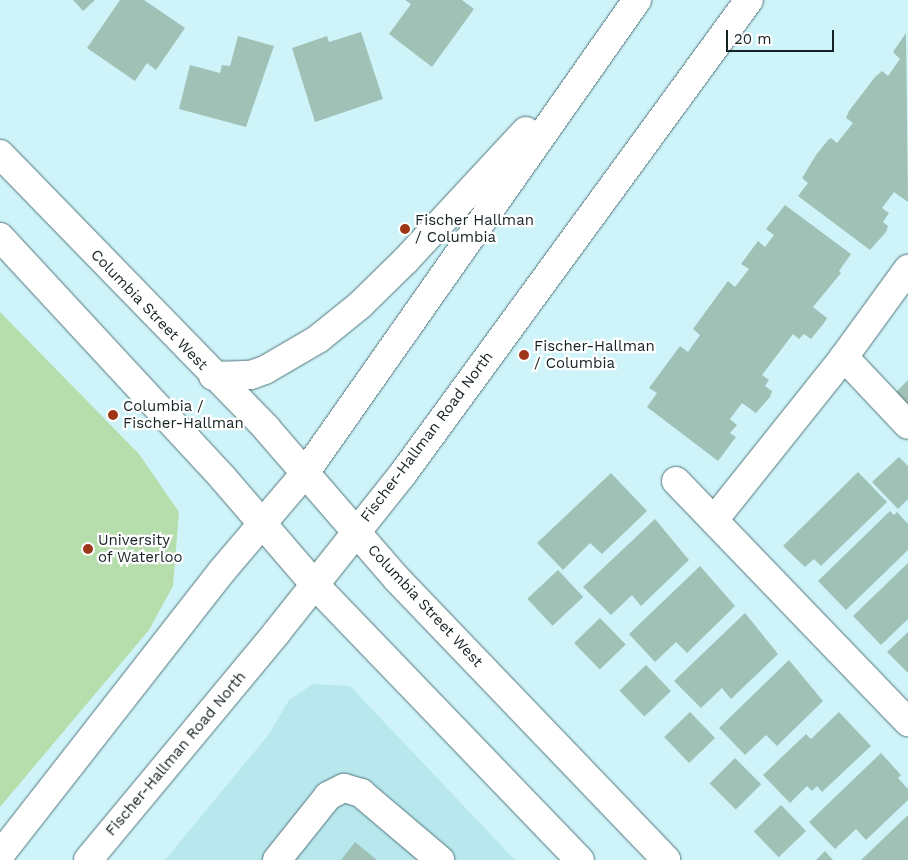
<!DOCTYPE html>
<style>
body{margin:0}
#map{position:relative;width:908px;height:860px;overflow:hidden;background:#cef4fa;font-family:"Work Sans",sans-serif}
div>[style]{position:absolute}
.built>*{inset:0;background:#b8e7ee}
.green>*{inset:0;background:#b6ddac}
.building>*{inset:0;background:#9fc1b6;transform-origin:0 0}
.roads{filter:drop-shadow(0 0 1px #517479) drop-shadow(0 0 1px #517479)}
.minor>*{height:28px;margin:-14px;padding:0 14px;transform-origin:14px;border-radius:14px;background:#fff}
.major>*{height:28px;margin:-14px;padding:0 14px;transform-origin:14px;border-radius:14px;background:#fff}
.dots>*{width:14px;height:14px;translate:-50% -50%;box-sizing:border-box;border:2px solid #fff;border-radius:50%}
span{translate:-50% -50%;white-space:nowrap;text-align:center;line-height:1.15;-webkit-text-stroke:4.5px #fff;paint-order:stroke}
.poi-label{font-size:15px;color:#142224}
.left{translate:0 -50%;text-align:left}
.street-label{font-size:15px;color:#142224}
.scale{position:absolute;left:726px;top:30px;width:108px;height:22px;box-sizing:border-box;border:2px solid #142224;border-top:0;padding-left:6px;font-size:15px;line-height:18px;white-space:nowrap;color:#142224;-webkit-text-stroke:4px #fff;paint-order:stroke}
</style>
<div id="map">
<div class="built">
<i style="clip-path:polygon(313px 684px,350px 686px,515px 860px,165px 860px,269px 734px,289px 700px)"></i>
</div>
<div class="green">
<i style="clip-path:polygon(0 312px,139px 454px,179px 512px,173px 586px,149px 630px,0 807px)"></i>
</div>
<div class="building">
<i style="clip-path:polygon(73px 0,95px 0,83px 11px)"></i>
<i style="clip-path:polygon(120px 0,144px 0,185px 28px,156px 70px,147px 63px,135px 81px,87px 48px)"></i>
<i style="clip-path:polygon(405px 0,462px 0,474px 9px,432px 67px,389px 34px,411px 4px)"></i>
<i style="clip-path:polygon(361px 32px,383px 99px,315px 122px,292px 48px,327px 36px,329px 42px)"></i>
<i style="clip-path:polygon(906px 33px,908px 202px,894px 192px,882px 208px,889px 213px,883px 222px,888px 226px,886px 232px,870px 250px,798px 196px,808px 183px,802px 178px,816px 155px,828px 140px,831px 138px,837px 143px,853px 123px,846px 118px,849px 111px,875px 77px,882px 71px,888px 76px,900px 59px,893px 52px)"></i>
<i style="clip-path:polygon(238px 36px,274px 46px,246px 127px,179px 109px,190px 65px,220px 73px,222px 65px,230px 66px)"></i>
<i style="clip-path:polygon(785px 205px,851px 254px,839px 271px,841px 273px,813px 307px,827px 318px,824px 323px,811px 339px,804px 334px,799px 339px,793px 334px,762px 375px,769px 380px,765px 386px,772px 391px,770px 397px,756px 413px,742px 403px,730px 419px,737px 425px,730px 433px,736px 437px,718px 461px,647px 407px,657px 393px,649px 388px,680px 346px,688px 352px,700px 335px,693px 329px,728px 281px,735px 287px,749px 269px,741px 264px,758px 241px,765px 247px,774px 235px,766px 229px)"></i>
<i style="clip-path:polygon(908px 380px,908px 409px,894px 394px)"></i>
<i style="clip-path:polygon(899px 457px,908px 466px,908px 499px,898px 509px,872px 482px)"></i>
<i style="clip-path:polygon(858px 472px,887px 502px,821px 566px,814px 559px,805px 567px,783px 546px)"></i>
<i style="clip-path:polygon(611px 473px,647px 511px,602px 554px,590px 543px,563px 570px,537px 543px)"></i>
<i style="clip-path:polygon(890px 511px,894px 515px,897px 512px,908px 524px,908px 550px,846px 610px,818px 581px)"></i>
<i style="clip-path:polygon(655px 519px,689px 560px,641px 606px,632px 595px,611px 615px,583px 587px)"></i>
<i style="clip-path:polygon(908px 563px,908px 619px,881px 645px,853px 616px)"></i>
<i style="clip-path:polygon(700px 566px,735px 606px,687px 653px,676px 642px,655px 662px,629px 634px)"></i>
<i style="left:558px;top:570px;width:37px;height:42px;rotate:47deg"></i>
<i style="clip-path:polygon(745px 613px,778px 654px,731px 699px,722px 688px,701px 708px,674px 681px)"></i>
<i style="left:600px;top:618px;width:37px;height:36px;rotate:46deg"></i>
<i style="clip-path:polygon(908px 632px,908px 673px,887px 652px)"></i>
<i style="clip-path:polygon(789px 660px,823px 701px,777px 746px,766px 735px,745px 755px,719px 728px)"></i>
<i style="left:646px;top:665px;width:36px;height:37px;rotate:46deg"></i>
<i style="left:690px;top:712px;width:36px;height:36px;rotate:46deg"></i>
<i style="clip-path:polygon(839px 712px,871px 746px,822px 792px,817px 786px,812px 791px,807px 786px,790px 803px,763px 775px,806px 734px,811px 739px)"></i>
<i style="clip-path:polygon(881px 753px,901px 775px,898px 778px,908px 789px,908px 800px,866px 840px,856px 829px,835px 849px,809px 822px)"></i>
<i style="left:735px;top:758px;width:37px;height:36px;rotate:45deg"></i>
<i style="left:781px;top:805px;width:36px;height:38px;rotate:46deg"></i>
<i style="clip-path:polygon(908px 815px,908px 860px,861px 860px)"></i>
<i style="clip-path:polygon(355px 842px,377px 860px,341px 860px)"></i>
<i style="clip-path:polygon(825px 851px,833px 860px,816px 860px)"></i>
</div>
<div class="roads">
<div class="minor">
<i style="left:844px;top:357px;width:93px;rotate:46.7deg"></i>
<i style="left:676px;top:481px;width:335px;rotate:46.1deg"></i>
<i style="left:714px;top:520px;width:208px;rotate:-51.4deg"></i>
<i style="left:844px;top:357px;width:109px;rotate:-54deg"></i>
<i style="left:277px;top:860px;width:82px;rotate:-51.4deg"></i>
<i style="left:328px;top:796px;width:18px;rotate:-27deg"></i>
<i style="left:344px;top:788px;width:18px;rotate:16deg"></i>
<i style="left:361px;top:793px;width:104px;rotate:40.3deg"></i>
</div>
<div class="major">
<i style="left:0;top:154px;width:383px;rotate:45.8deg"></i>
<i style="left:267px;top:429px;width:198px;rotate:49.1deg"></i>
<i style="left:397px;top:579px;width:389px;rotate:46.2deg"></i>
<i style="left:0;top:237px;width:328px;rotate:47.2deg"></i>
<i style="left:223px;top:478px;width:141px;rotate:49.3deg"></i>
<i style="left:315px;top:585px;width:382px;rotate:46.1deg"></i>
<i style="left:213px;top:376px;width:38px;rotate:-2deg"></i>
<i style="left:251px;top:375px;width:15px;rotate:-20deg"></i>
<i style="left:265px;top:370px;width:61px;rotate:-30.3deg"></i>
<i style="left:318px;top:339px;width:54px;rotate:-39deg"></i>
<i style="left:360px;top:305px;width:64px;rotate:-44.4deg"></i>
<i style="left:406px;top:260px;width:176px;rotate:-47.1deg"></i>
<i style="left:0;top:855px;width:360px;rotate:-52deg"></i>
<i style="left:222px;top:571px;width:128px;rotate:-49.7deg"></i>
<i style="left:305px;top:473px;width:578px;rotate:-54.93deg"></i>
<i style="left:88px;top:860px;width:296px;rotate:-50.3deg"></i>
<i style="left:277px;top:632px;width:201px;rotate:-51.5deg"></i>
<i style="left:402px;top:475px;width:588px;rotate:-53.85deg"></i>
</div>
</div>
<div class="dots">
<i style="left:405px;top:229px;background:#9e3618"></i>
<i style="left:524px;top:355px;background:#9e3618"></i>
<i style="left:113px;top:415px;background:#9e3618"></i>
<i style="left:88px;top:549px;background:#9e3618"></i>
</div>
<div class="poi-label">
<span class="left" style="left:415px;top:229px">Fischer Hallman<br>/ Columbia</span>
<span class="left" style="left:534px;top:355px">Fischer-Hallman<br>/ Columbia</span>
<span class="left" style="left:123px;top:415px">Columbia /<br>Fischer-Hallman</span>
<span class="left" style="left:98px;top:549px">University<br>of Waterloo</span>
</div>
<div class="street-label">
<span style="left:149px;top:310px;rotate:46deg">Columbia Street West</span>
<span style="left:427px;top:437px;rotate:-53deg">Fischer-Hallman Road North</span>
<span style="left:425px;top:606px;rotate:47deg">Columbia Street West</span>
<span style="left:176px;top:754px;rotate:-50deg">Fischer-Hallman Road North</span>
</div>
<div class="scale">20 m</div>
</div>
